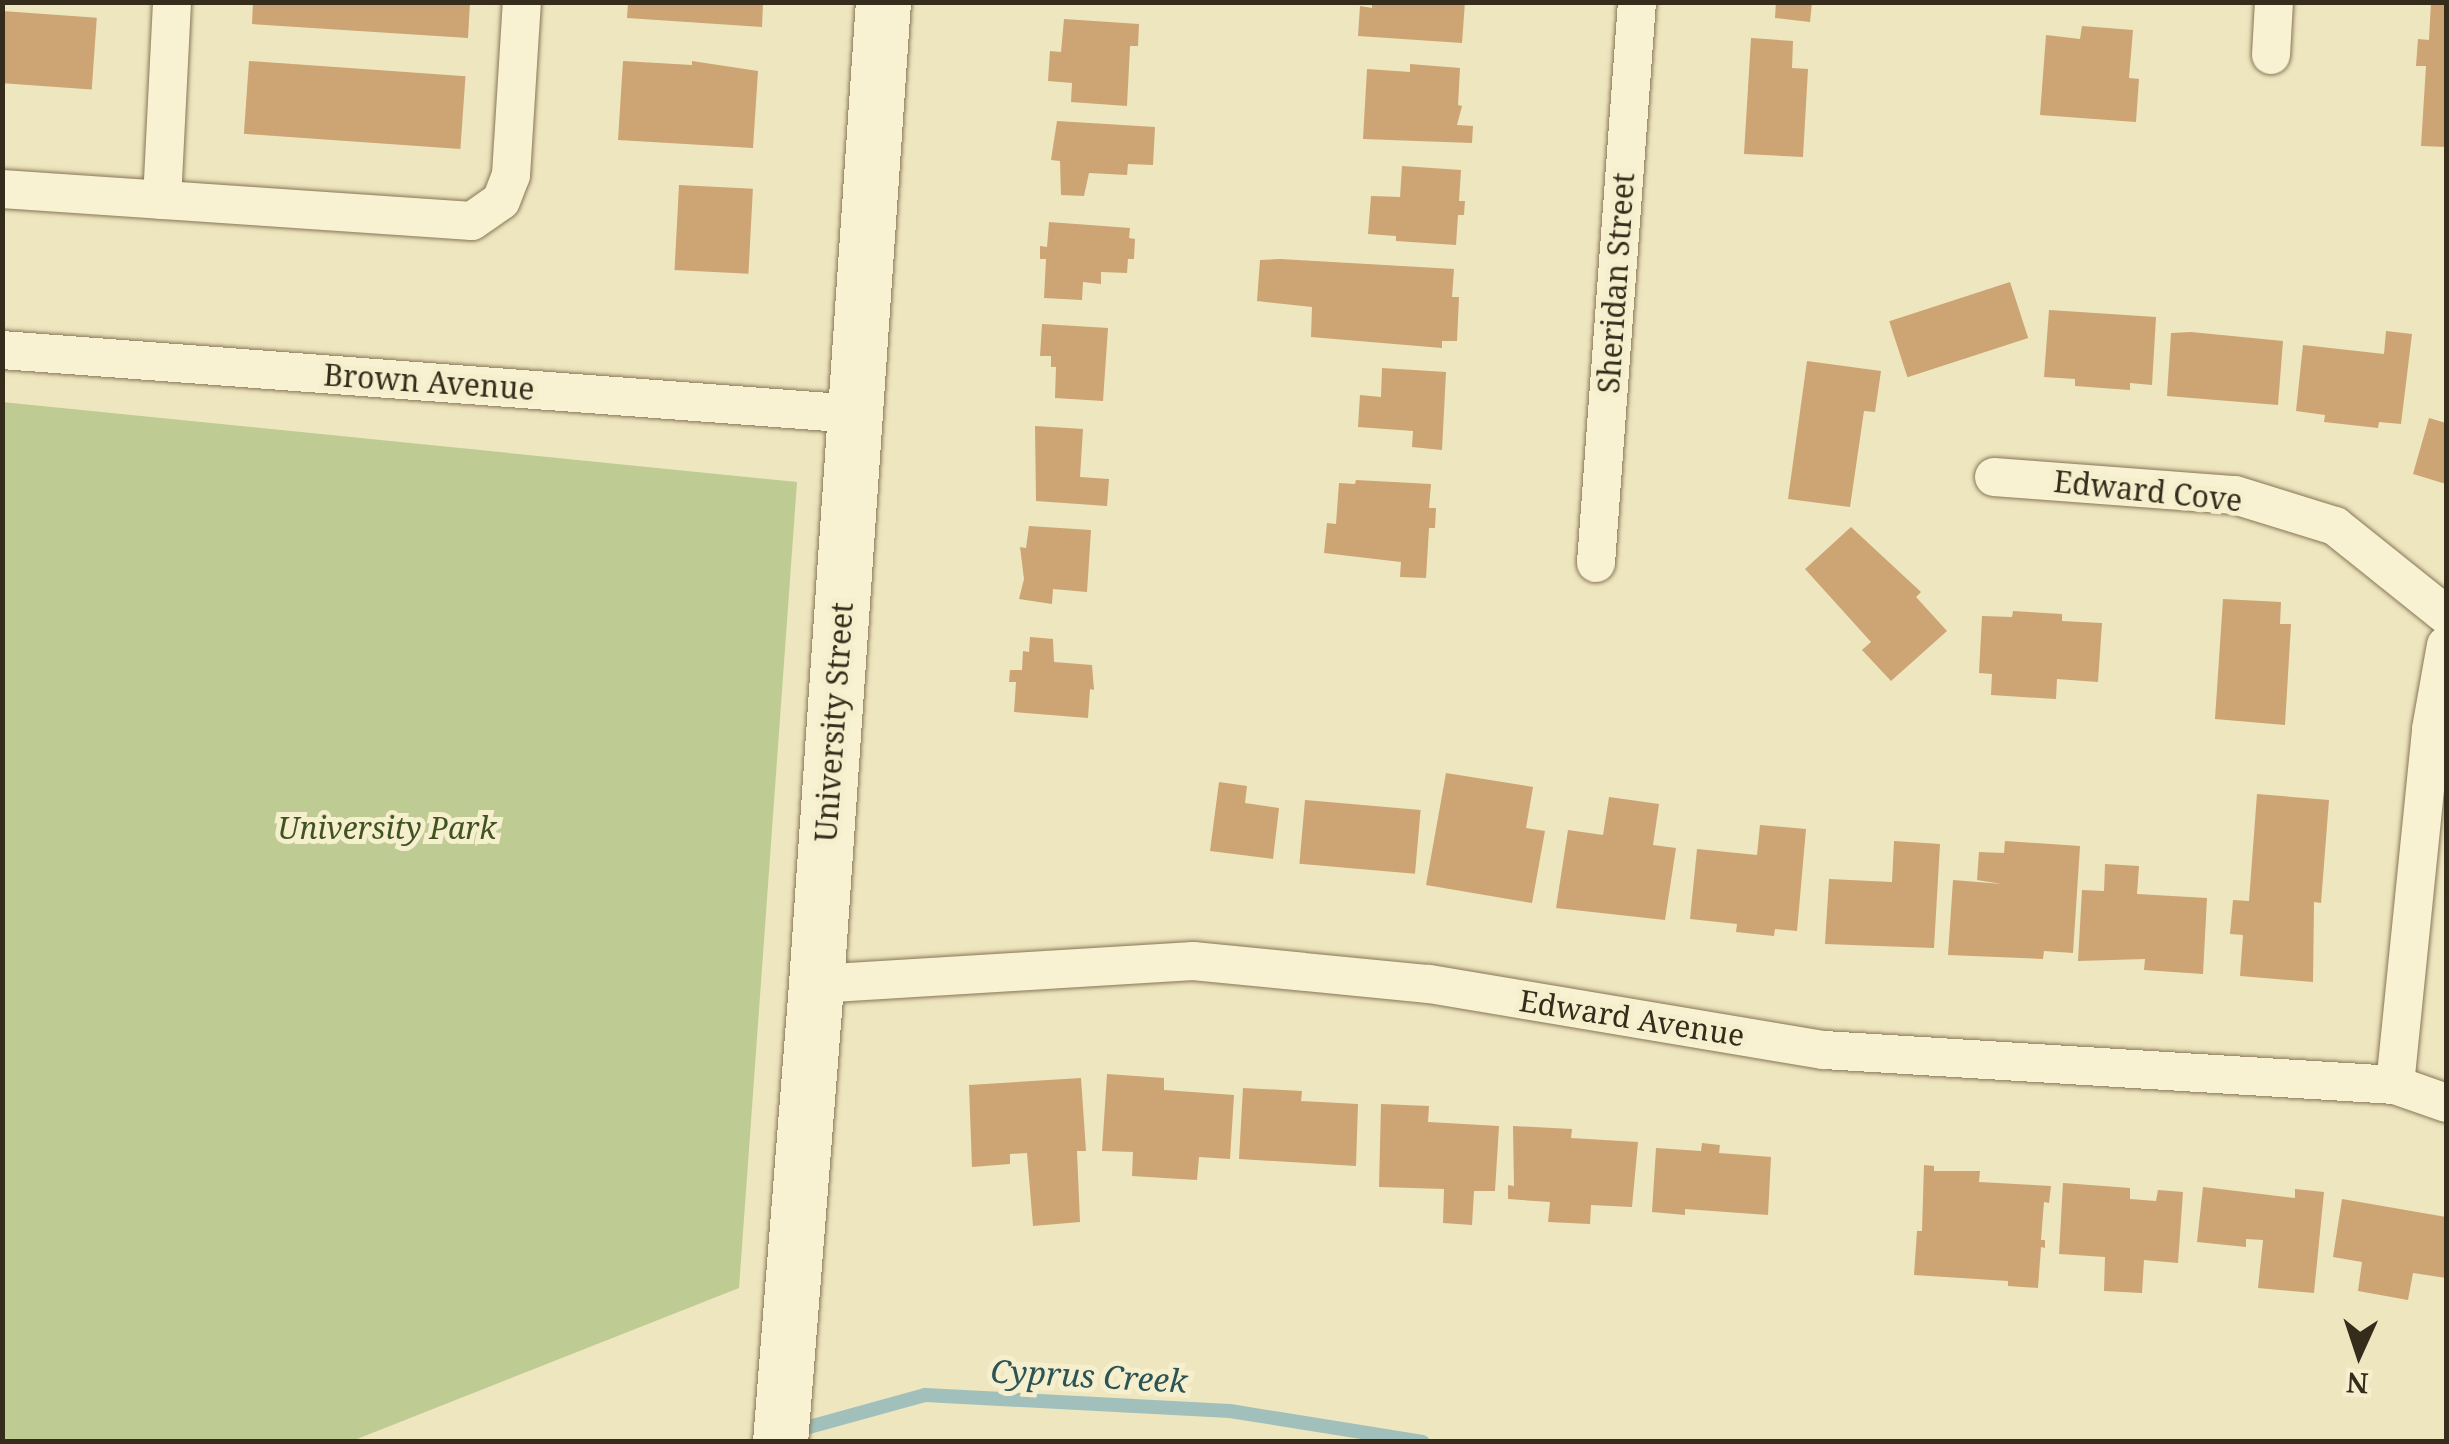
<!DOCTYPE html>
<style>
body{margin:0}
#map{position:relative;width:2449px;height:1444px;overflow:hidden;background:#eee6bf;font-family:"Noto Serif",serif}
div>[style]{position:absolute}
.green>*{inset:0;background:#becc93}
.stream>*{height:14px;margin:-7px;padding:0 7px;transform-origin:7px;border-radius:7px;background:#a2c0bb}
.building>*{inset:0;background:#cda474;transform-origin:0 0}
.roads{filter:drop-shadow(0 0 2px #877657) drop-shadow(0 0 2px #877657)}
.street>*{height:38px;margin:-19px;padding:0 19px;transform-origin:19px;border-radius:19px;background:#f9f2d2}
.secondary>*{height:55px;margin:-27.5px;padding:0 27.5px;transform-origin:27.5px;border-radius:27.5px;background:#f9f2d2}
span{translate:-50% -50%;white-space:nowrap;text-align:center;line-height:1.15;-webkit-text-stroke:10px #f6efce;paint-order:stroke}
.street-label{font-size:30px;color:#362c1c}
.park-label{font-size:30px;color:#415322;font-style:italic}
.water-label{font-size:32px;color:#2b5456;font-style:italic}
.frame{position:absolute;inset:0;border:5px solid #362c1c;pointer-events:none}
.north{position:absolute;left:2309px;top:1304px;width:100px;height:100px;-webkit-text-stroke:8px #f6efce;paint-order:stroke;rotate:183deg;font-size:28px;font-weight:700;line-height:40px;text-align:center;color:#362c1c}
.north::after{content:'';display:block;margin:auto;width:35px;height:45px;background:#362c1c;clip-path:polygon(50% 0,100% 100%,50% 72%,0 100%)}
</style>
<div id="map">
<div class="green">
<i style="clip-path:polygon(2px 402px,797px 482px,739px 1288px,352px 1441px,3px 1441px)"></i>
</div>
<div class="stream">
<i style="left:791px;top:1432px;width:139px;rotate:-15.4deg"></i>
<i style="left:925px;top:1395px;width:305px;rotate:3deg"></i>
<i style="left:1230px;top:1411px;width:195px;rotate:9.1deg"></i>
</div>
<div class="building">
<i style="clip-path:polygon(253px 2px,470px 2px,468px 38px,252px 24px)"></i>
<i style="clip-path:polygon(1372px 2px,1465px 2px,1462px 43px,1358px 36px,1360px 6px,1372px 8px)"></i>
<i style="clip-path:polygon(1776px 2px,1812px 2px,1810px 22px,1775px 18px)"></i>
<i style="clip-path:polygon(2431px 2px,2446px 2px,2446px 147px,2421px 146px,2426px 66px,2416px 66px,2418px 39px,2429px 40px)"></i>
<i style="clip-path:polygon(628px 3px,763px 3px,762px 27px,627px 18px)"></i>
<i style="left:2px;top:11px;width:95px;height:72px;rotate:4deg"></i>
<i style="clip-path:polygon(1064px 19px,1139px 24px,1138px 46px,1130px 46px,1127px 106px,1071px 102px,1072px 83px,1048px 81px,1050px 51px,1061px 52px)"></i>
<i style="clip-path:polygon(2082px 26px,2133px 30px,2129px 78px,2139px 79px,2136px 122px,2040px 115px,2046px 35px,2080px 39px)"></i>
<i style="clip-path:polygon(1751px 38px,1793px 41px,1792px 68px,1808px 69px,1803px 157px,1744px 154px)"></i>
<i style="left:249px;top:61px;width:217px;height:73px;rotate:4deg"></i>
<i style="clip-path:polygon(623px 61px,692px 65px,692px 61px,758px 71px,753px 148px,618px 140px)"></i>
<i style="clip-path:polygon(1410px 64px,1460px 68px,1458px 105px,1462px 106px,1457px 125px,1473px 126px,1472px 143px,1363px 139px,1367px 69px,1410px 72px)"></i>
<i style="clip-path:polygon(1057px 121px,1155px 127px,1153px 165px,1128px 164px,1127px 175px,1089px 173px,1084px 196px,1061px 195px,1060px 161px,1051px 160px)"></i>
<i style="clip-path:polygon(1402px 166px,1461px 170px,1459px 201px,1465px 201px,1464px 215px,1458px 215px,1456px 245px,1396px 241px,1396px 236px,1368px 234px,1371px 196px,1400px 197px)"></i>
<i style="left:679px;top:185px;width:74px;height:85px;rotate:3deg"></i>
<i style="clip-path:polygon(1049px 222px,1130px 228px,1129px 238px,1135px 239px,1134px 259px,1128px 259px,1127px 273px,1101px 272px,1101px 284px,1083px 282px,1082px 300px,1044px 298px,1046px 259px,1040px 259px,1040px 246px,1047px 247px)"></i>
<i style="clip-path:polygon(1280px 259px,1454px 269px,1452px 297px,1459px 297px,1457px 341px,1442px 341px,1442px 348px,1311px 337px,1312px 307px,1257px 301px,1260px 260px)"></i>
<i style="left:2010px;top:282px;width:59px;height:127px;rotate:72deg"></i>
<i style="clip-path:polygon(2049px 310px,2156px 317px,2152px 385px,2130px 383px,2130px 390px,2075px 386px,2075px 379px,2044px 377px)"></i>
<i style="clip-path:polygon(1042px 324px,1108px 328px,1103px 401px,1055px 398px,1056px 367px,1051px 367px,1051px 356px,1040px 356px)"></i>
<i style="clip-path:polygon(2386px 331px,2412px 334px,2401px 424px,2379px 422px,2378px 428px,2324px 422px,2325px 415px,2296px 411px,2303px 345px,2384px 354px)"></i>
<i style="clip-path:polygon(2191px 332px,2283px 341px,2278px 405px,2167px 396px,2171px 333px)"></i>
<i style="clip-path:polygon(1807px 361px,1881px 371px,1875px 412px,1864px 411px,1850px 507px,1788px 499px)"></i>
<i style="clip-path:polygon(1382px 368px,1446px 372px,1442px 450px,1412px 447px,1413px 431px,1358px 427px,1360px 395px,1381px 397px)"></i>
<i style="clip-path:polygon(2429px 418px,2446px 423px,2446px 484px,2413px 474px)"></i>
<i style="clip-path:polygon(1035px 426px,1083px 429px,1080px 477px,1109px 479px,1107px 506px,1036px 501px)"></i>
<i style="clip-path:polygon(1356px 480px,1431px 484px,1429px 508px,1436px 508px,1435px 528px,1429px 528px,1426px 578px,1400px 577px,1401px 562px,1324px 553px,1327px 523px,1336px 524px,1339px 483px,1355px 484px)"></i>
<i style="clip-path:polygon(1029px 526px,1091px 530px,1087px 592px,1053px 589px,1052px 604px,1019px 599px,1024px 579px,1020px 547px,1026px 548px)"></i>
<i style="clip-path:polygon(1851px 527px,1921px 592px,1916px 597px,1947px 631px,1891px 681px,1862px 650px,1871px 642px,1805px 569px)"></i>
<i style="clip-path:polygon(2223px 599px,2281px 602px,2280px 624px,2291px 624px,2285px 725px,2215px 719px)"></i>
<i style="clip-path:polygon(2013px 611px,2062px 614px,2062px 621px,2102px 623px,2098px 682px,2057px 679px,2056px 699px,1991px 695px,1992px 674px,1979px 673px,1982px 616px,2012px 617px)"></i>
<i style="clip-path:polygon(1030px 637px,1053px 639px,1054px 662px,1092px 665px,1094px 690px,1090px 689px,1088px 718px,1014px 712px,1016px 682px,1009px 682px,1010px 670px,1022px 670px,1023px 651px,1029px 652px)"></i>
<i style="clip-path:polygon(1446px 773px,1533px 787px,1526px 828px,1545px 831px,1532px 903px,1426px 885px)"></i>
<i style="clip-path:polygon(1219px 782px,1247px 786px,1245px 803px,1279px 808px,1273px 859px,1210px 851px)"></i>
<i style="clip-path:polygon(2257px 794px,2329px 800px,2321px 903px,2314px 902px,2313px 982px,2240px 976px,2243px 935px,2230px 934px,2233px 900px,2249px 901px)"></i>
<i style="clip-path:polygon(1609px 797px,1659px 804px,1653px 845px,1676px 848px,1665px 920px,1556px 908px,1568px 830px,1603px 835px)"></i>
<i style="left:1305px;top:800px;width:116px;height:64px;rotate:5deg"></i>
<i style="clip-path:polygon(1760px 825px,1806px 829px,1797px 931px,1775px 929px,1774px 936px,1736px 932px,1737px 924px,1690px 919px,1697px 849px,1757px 855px)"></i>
<i style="clip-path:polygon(1894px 841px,1940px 844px,1934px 948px,1825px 944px,1829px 879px,1892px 882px)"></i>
<i style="clip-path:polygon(2005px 841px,2080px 846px,2073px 953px,2044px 951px,2043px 959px,1948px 955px,1953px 880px,2002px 884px,1977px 880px,1979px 852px,2004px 853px)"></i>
<i style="clip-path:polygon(2105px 864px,2139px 866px,2137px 894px,2207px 898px,2203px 974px,2144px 970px,2145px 959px,2078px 961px,2082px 890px,2104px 891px)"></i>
<i style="clip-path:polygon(1107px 1074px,1164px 1078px,1164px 1090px,1234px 1095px,1230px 1159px,1199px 1157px,1197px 1180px,1132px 1176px,1133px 1152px,1102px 1151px)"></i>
<i style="clip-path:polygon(1081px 1078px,1086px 1151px,1077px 1151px,1080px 1222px,1033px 1226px,1027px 1153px,1010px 1154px,1010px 1164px,972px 1167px,969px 1085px)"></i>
<i style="clip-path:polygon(1243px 1088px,1302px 1091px,1301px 1101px,1358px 1104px,1356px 1166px,1239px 1159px)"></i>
<i style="clip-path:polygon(1381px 1104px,1429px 1106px,1428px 1122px,1499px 1126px,1495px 1191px,1474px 1191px,1472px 1225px,1443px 1223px,1444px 1189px,1379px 1187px)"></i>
<i style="clip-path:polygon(1513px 1126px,1572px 1129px,1571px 1138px,1638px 1142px,1632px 1207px,1591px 1205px,1590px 1224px,1548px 1222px,1550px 1202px,1508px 1199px,1508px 1185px,1514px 1186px)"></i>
<i style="clip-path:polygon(1702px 1143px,1720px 1145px,1719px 1153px,1771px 1157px,1768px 1215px,1685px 1209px,1685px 1215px,1652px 1212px,1656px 1148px,1701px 1151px)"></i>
<i style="clip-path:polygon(1924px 1165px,1934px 1166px,1934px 1171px,1980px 1171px,1979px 1182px,2051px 1186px,2049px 1203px,2044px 1202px,2041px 1240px,2045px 1240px,2045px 1248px,2041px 1247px,2038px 1288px,2008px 1286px,2008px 1281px,1914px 1275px,1917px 1231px,1922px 1231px)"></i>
<i style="clip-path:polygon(2063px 1183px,2130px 1188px,2130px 1199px,2156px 1201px,2158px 1190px,2183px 1192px,2178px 1263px,2144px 1260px,2142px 1293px,2104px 1291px,2105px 1257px,2059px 1254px)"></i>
<i style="clip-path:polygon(2203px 1187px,2295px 1198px,2295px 1189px,2324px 1192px,2314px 1293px,2258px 1288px,2263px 1240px,2246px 1239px,2246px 1247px,2197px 1242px)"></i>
<i style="clip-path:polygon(2342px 1199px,2446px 1217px,2446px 1278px,2413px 1273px,2408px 1300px,2358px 1291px,2362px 1262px,2333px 1257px)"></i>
</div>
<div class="roads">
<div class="street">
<i style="left:2271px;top:55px;width:53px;rotate:-86.8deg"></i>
<i style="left:2px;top:189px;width:471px;rotate:3.9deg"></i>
<i style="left:472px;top:221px;width:35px;rotate:-35deg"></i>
<i style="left:501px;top:201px;width:28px;rotate:-69deg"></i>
<i style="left:511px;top:175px;width:173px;rotate:-86.4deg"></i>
<i style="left:162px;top:200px;width:198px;rotate:-87.1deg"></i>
<i style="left:2px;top:350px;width:855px;rotate:4.29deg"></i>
<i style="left:1994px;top:477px;width:242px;rotate:4.3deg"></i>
<i style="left:2235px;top:495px;width:105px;rotate:17.2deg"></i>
<i style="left:2335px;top:526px;width:142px;rotate:38.7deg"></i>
<i style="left:1596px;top:563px;width:562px;rotate:-85.82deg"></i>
<i style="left:816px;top:984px;width:378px;rotate:-3.5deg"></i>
<i style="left:1193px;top:961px;width:237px;rotate:5.6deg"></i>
<i style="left:1429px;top:984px;width:400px;rotate:9.5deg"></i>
<i style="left:1824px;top:1050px;width:572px;rotate:3.51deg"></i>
<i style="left:2395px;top:1085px;width:54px;rotate:19.4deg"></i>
<i style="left:2395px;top:1085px;width:358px;rotate:-84.2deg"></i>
<i style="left:2431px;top:729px;width:85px;rotate:-79.9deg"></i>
</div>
<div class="secondary">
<i style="left:780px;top:1442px;width:459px;rotate:-85.5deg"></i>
<i style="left:816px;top:984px;width:984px;rotate:-86.1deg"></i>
</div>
</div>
<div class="street-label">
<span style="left:1616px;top:283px;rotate:-86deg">Sheridan Street</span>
<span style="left:429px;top:382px;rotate:4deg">Brown Avenue</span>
<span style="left:2148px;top:491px;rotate:6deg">Edward Cove</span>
<span style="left:834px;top:722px;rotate:-86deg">University Street</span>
<span style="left:1632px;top:1018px;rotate:9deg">Edward Avenue</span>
</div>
<div class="park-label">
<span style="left:387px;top:828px">University Park</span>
</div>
<div class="water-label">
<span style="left:1089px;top:1376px;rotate:3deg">Cyprus Creek</span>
</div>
<div class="frame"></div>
<div class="north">N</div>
</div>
